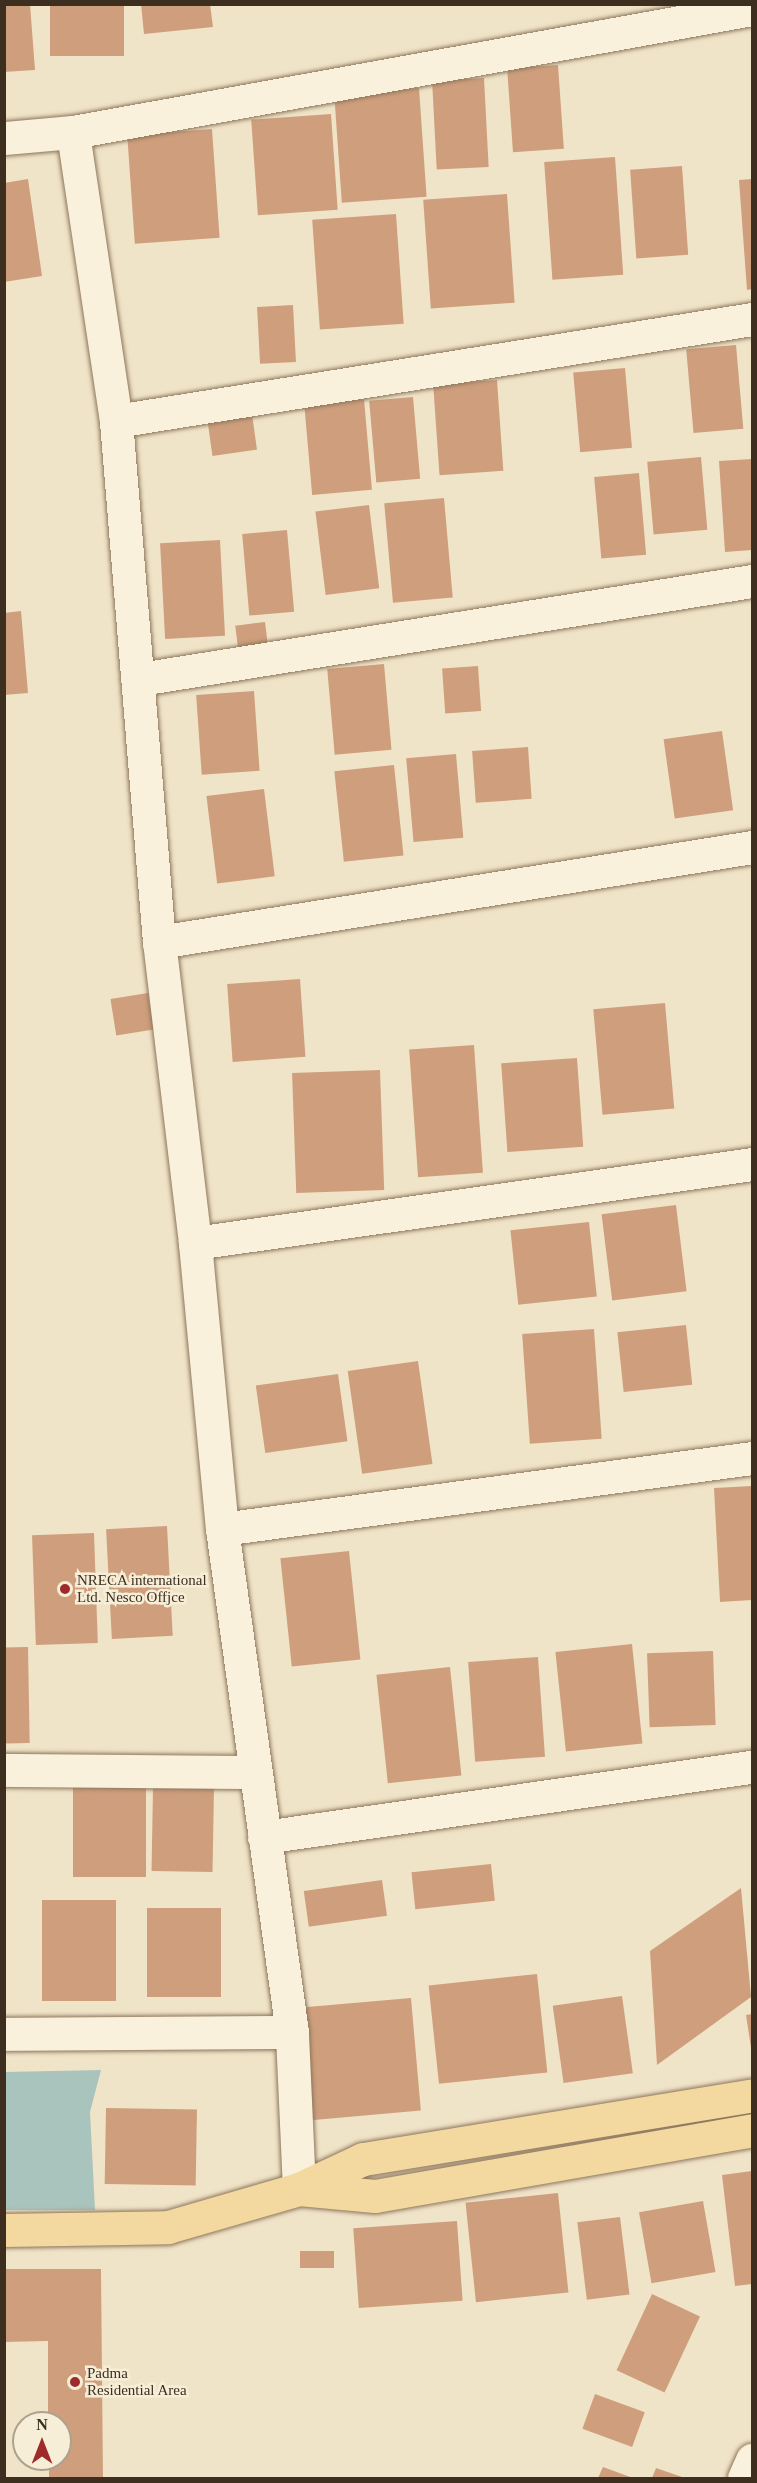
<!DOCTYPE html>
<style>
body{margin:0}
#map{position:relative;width:757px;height:2483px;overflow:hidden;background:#f0e4c8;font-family:"Times New Roman",serif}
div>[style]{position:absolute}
.water>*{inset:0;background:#a9c4bc}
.building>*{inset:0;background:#cf9f7d;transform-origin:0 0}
.roads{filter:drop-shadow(0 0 2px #8d765c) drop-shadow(0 0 2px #8d765c)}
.minor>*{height:33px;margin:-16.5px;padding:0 16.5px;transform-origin:16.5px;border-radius:16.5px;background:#faf1dc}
.major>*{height:33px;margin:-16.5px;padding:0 16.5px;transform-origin:16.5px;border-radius:16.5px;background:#f3d9a0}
.dots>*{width:16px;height:16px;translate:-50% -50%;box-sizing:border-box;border:3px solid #f7eed8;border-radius:50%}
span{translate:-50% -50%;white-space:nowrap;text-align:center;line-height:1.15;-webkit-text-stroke:5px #f7eed8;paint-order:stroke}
.poi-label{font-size:15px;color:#3d2e20}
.left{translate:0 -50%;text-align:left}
.frame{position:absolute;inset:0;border:6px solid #3d2e20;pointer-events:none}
.north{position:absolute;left:12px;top:2411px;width:60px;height:60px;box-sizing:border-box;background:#f7eed8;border:2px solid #ada18e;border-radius:50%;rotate:0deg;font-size:16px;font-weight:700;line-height:24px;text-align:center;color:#3d2e20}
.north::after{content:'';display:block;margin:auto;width:21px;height:27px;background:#9e2a2b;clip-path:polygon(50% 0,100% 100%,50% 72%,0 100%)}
</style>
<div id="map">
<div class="water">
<i style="clip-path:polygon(101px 2070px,90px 2112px,95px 2210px,5px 2210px,5px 2072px)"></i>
</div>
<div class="building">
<i style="clip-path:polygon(4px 4px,30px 4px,35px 70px,4px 72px)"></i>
<i style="clip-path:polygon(141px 4px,210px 4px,213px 27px,144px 34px)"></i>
<i style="left:50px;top:5px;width:74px;height:51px"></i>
<i style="left:558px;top:65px;width:84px;height:51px;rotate:86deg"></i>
<i style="left:484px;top:78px;width:89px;height:52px;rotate:87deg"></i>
<i style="left:419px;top:88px;width:109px;height:85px;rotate:86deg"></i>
<i style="left:331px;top:114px;width:96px;height:80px;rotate:86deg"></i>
<i style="left:212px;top:129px;width:109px;height:85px;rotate:86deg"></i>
<i style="left:615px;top:157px;width:118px;height:71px;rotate:86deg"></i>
<i style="left:682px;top:166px;width:89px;height:52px;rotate:86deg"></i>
<i style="clip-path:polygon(28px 179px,42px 276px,4px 282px,4px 183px)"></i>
<i style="clip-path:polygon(752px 179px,752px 289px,747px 290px,739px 180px)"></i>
<i style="left:507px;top:194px;width:109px;height:84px;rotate:86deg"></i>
<i style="left:396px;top:214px;width:110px;height:84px;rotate:86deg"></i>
<i style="left:293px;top:305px;width:57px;height:36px;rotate:87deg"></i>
<i style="left:736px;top:345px;width:84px;height:50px;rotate:85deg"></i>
<i style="left:625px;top:368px;width:80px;height:52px;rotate:85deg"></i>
<i style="left:497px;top:380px;width:91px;height:64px;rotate:86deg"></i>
<i style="left:413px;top:397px;width:82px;height:44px;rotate:85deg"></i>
<i style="left:364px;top:399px;width:91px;height:60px;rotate:85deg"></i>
<i style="left:252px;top:414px;width:36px;height:45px;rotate:82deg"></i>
<i style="left:701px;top:457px;width:73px;height:54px;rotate:85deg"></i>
<i style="clip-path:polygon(752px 459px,752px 550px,725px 552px,719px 461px)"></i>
<i style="left:639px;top:473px;width:82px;height:45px;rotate:85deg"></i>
<i style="left:444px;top:498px;width:100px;height:60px;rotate:85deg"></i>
<i style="left:369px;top:505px;width:84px;height:54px;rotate:83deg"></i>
<i style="left:287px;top:530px;width:82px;height:45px;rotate:85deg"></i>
<i style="left:220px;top:540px;width:96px;height:60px;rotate:87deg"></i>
<i style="clip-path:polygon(21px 611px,28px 693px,4px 695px,4px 613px)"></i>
<i style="left:265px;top:622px;width:25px;height:30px;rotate:83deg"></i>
<i style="left:384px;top:664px;width:86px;height:57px;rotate:85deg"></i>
<i style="left:478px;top:666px;width:45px;height:36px;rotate:86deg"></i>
<i style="left:254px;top:691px;width:80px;height:58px;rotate:86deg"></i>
<i style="left:722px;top:731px;width:80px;height:59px;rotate:82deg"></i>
<i style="left:528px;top:747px;width:52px;height:56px;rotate:86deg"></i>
<i style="left:456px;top:754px;width:84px;height:50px;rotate:85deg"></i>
<i style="left:394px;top:765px;width:91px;height:60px;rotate:84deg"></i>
<i style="left:264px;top:789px;width:88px;height:58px;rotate:83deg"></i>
<i style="left:300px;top:979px;width:78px;height:73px;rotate:86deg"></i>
<i style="left:148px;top:993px;width:37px;height:38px;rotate:81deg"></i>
<i style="left:665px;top:1003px;width:106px;height:72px;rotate:85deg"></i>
<i style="left:474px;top:1045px;width:128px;height:65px;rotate:86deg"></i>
<i style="left:577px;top:1058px;width:89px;height:76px;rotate:86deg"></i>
<i style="left:380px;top:1070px;width:120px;height:88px;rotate:88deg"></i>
<i style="left:676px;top:1205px;width:87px;height:75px;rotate:83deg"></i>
<i style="left:589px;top:1222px;width:75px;height:79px;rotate:84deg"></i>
<i style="left:686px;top:1325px;width:60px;height:69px;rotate:84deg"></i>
<i style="left:594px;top:1329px;width:110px;height:72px;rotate:86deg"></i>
<i style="left:418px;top:1361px;width:104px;height:71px;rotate:82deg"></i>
<i style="left:338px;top:1374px;width:68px;height:83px;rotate:82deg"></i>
<i style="clip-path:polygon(752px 1486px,752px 1600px,720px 1602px,714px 1488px)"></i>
<i style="left:167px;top:1526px;width:110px;height:61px;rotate:87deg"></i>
<i style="left:94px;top:1533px;width:110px;height:62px;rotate:88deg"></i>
<i style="left:349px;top:1551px;width:109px;height:69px;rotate:84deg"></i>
<i style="left:632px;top:1644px;width:100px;height:77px;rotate:84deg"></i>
<i style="left:28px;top:1647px;width:96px;height:24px;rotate:89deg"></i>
<i style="left:713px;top:1651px;width:74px;height:66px;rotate:88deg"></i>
<i style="left:538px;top:1657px;width:100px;height:70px;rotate:86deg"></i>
<i style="left:450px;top:1667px;width:109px;height:74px;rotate:84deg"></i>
<i style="left:73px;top:1773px;width:73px;height:104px"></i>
<i style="left:153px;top:1787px;width:61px;height:84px;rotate:1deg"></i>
<i style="left:491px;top:1864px;width:37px;height:80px;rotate:84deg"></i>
<i style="left:382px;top:1880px;width:36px;height:79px;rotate:82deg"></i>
<i style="clip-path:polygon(741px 1888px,751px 1997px,657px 2065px,650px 1951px)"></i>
<i style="left:42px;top:1900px;width:74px;height:101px"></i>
<i style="left:147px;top:1908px;width:74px;height:89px"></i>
<i style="left:537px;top:1974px;width:99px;height:109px;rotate:84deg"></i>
<i style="left:622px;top:1996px;width:78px;height:70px;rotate:82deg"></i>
<i style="left:411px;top:1998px;width:113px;height:113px;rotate:85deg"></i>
<i style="clip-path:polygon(752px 2014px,752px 2048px,751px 2048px,746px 2015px)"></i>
<i style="left:106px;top:2108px;width:91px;height:76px;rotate:1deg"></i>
<i style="clip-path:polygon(752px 2171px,752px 2284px,735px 2286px,722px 2175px)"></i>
<i style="left:558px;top:2193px;width:100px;height:93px;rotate:84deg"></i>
<i style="left:703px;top:2201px;width:72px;height:65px;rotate:80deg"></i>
<i style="left:620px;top:2217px;width:78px;height:43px;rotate:83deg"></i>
<i style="left:457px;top:2221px;width:80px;height:104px;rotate:86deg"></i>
<i style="left:300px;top:2251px;width:34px;height:17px"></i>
<i style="clip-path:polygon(4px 2269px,101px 2269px,103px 2478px,49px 2478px,49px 2459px,60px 2459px,60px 2423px,48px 2423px,48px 2341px,4px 2342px)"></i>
<i style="left:652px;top:2294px;width:53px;height:84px;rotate:25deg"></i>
<i style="left:595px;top:2394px;width:53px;height:37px;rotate:20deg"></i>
<i style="clip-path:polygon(603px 2467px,633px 2478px,598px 2478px)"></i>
<i style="clip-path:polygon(656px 2468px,685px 2478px,652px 2478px)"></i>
</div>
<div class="roads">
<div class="minor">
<i style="left:4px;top:138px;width:69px;rotate:-5deg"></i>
<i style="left:116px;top:421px;width:644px;rotate:-9.11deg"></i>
<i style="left:140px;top:679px;width:620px;rotate:-9.1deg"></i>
<i style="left:159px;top:942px;width:601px;rotate:-9.1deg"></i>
<i style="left:195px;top:1243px;width:563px;rotate:-8.07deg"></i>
<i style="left:222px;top:1529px;width:535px;rotate:-7.63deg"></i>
<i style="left:4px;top:1770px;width:251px;rotate:0.5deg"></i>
<i style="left:264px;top:1837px;width:493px;rotate:-8.2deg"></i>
<i style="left:4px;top:2034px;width:288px;rotate:-0.4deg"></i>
<i style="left:299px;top:2189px;width:157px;rotate:-92.6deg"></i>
<i style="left:292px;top:2032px;width:508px;rotate:-97.92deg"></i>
<i style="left:222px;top:1529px;width:287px;rotate:-95.4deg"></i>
<i style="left:195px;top:1243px;width:303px;rotate:-96.8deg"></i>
<i style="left:159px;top:942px;width:523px;rotate:-94.72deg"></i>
<i style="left:116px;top:421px;width:292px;rotate:-98.5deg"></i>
<i style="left:73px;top:132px;width:690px;rotate:-10.27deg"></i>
<i style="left:744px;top:2478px;width:20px;rotate:-66deg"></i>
</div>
<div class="major">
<i style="left:299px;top:2189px;width:76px;rotate:5.3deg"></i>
<i style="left:375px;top:2196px;width:383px;rotate:-9.9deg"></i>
<i style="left:4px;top:2230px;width:164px;rotate:-1deg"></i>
<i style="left:168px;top:2227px;width:136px;rotate:-16.2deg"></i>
<i style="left:299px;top:2189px;width:71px;rotate:-25.1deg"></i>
<i style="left:363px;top:2159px;width:394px;rotate:-9.3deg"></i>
</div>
</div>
<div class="dots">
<i style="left:65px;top:1589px;background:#9e2a2b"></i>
<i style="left:75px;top:2382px;background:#9e2a2b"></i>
</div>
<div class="poi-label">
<span class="left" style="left:77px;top:1589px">NRECA international<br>Ltd. Nesco Offjce</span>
<span class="left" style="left:87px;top:2382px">Padma<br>Residential Area</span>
</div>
<div class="frame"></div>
<div class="north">N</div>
</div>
